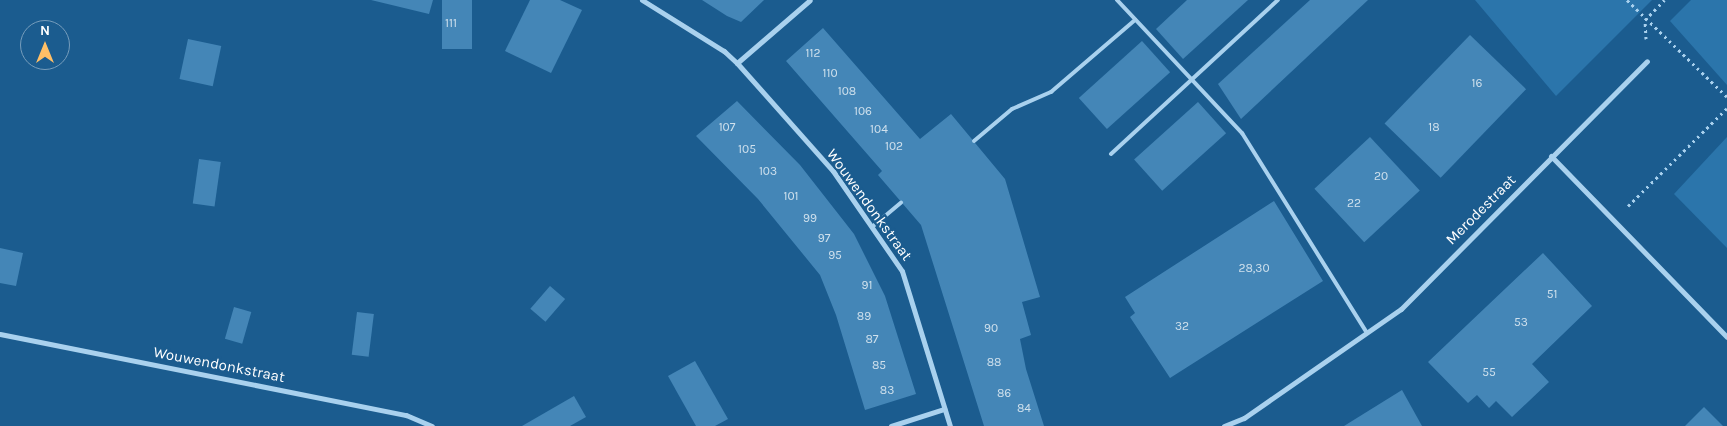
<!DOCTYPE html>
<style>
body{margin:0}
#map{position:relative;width:1727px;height:426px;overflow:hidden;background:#1b5c8f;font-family:Karla,sans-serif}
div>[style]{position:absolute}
.green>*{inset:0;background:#2b75ab}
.building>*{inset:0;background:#4486b7;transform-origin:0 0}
.path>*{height:3px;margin-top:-1.5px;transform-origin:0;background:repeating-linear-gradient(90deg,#a9d1ee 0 2.5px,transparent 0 6.5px)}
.service>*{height:4px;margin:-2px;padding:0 2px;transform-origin:2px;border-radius:2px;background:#a9d1ee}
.minor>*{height:5px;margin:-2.5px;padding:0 2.5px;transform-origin:2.5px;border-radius:2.5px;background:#a9d1ee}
span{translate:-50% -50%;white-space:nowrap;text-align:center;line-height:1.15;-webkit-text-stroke:4.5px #1b5c8f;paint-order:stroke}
.number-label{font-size:12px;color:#d0e1ed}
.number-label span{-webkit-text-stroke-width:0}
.street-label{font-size:15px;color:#fff}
.north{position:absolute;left:20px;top:20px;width:50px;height:50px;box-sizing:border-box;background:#1b5c8f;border:1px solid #769dbc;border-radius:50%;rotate:0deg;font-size:14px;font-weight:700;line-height:20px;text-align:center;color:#fff}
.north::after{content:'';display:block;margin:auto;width:18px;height:22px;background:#ffbf66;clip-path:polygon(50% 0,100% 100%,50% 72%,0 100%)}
</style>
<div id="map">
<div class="green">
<i style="clip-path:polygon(1475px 0,1652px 0,1556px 96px)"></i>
<i style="clip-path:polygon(1691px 0,1727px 0,1727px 85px,1670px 21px)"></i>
<i style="clip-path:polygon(1727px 137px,1727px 248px,1674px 194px)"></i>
</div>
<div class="building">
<i style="clip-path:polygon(371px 0,433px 0,429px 14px)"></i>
<i style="left:442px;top:0;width:30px;height:49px"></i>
<i style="clip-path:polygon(530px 0,560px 0,582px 10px,551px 73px,505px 51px)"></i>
<i style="clip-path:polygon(702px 0,764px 0,741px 22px,727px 16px)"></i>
<i style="clip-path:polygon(1187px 0,1248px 0,1183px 59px,1156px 29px)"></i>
<i style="clip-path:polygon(1310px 0,1368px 0,1241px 119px,1218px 84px)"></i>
<i style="clip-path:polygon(823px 28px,920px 139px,951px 114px,1005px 179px,1040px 297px,1022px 302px,1031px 335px,1020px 339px,1026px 369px,1044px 426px,984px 426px,921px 225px,878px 175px,882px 171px,786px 61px)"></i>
<i style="left:1470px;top:35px;width:78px;height:123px;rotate:44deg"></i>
<i style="left:188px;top:39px;width:34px;height:41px;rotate:12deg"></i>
<i style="left:1142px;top:41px;width:42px;height:85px;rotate:48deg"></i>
<i style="clip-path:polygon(737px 101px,800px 165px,854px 234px,885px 296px,916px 394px,865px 410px,836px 315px,820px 275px,758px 199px,696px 136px)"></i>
<i style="left:1198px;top:102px;width:42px;height:86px;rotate:48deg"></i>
<i style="left:1370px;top:137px;width:73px;height:76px;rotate:47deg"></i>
<i style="left:199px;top:159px;width:22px;height:45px;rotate:8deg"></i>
<i style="clip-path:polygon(1274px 201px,1323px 281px,1170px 378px,1130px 317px,1135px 313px,1125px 297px)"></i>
<i style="clip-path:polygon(0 248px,23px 253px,16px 286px,0 283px)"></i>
<i style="clip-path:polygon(1543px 253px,1592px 306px,1532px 364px,1549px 382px,1512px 417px,1496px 401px,1489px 408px,1477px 395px,1468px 403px,1428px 362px)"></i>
<i style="left:550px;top:286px;width:20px;height:30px;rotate:41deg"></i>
<i style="left:234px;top:307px;width:18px;height:33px;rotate:16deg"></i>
<i style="left:357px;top:312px;width:17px;height:43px;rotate:7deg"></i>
<i style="clip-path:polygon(695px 361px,728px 419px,715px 426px,696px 426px,668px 376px)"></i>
<i style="clip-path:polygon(1402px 390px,1422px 426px,1344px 426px)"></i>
<i style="clip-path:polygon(574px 396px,586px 417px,570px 426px,522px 426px)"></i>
<i style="clip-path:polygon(1704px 407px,1723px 426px,1685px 426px)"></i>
</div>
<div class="path">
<i style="left:1627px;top:0;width:139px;rotate:44.1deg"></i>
<i style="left:1646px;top:39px;width:19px;rotate:-93deg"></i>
<i style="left:1645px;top:20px;width:28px;rotate:-46deg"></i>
<i style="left:1628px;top:206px;width:139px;rotate:-44.7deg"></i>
</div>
<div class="service">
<i style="left:1117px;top:0;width:183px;rotate:46.8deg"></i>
<i style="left:1242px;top:133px;width:236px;rotate:58deg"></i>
<i style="left:974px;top:141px;width:50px;rotate:-40.1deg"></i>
<i style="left:1012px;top:109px;width:43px;rotate:-23.6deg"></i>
<i style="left:1051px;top:92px;width:111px;rotate:-40.6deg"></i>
<i style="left:1111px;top:154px;width:227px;rotate:-42.7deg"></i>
<i style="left:872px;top:227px;width:38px;rotate:-40deg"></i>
</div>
<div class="minor">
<i style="left:642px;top:0;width:97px;rotate:31.9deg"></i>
<i style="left:724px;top:51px;width:18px;rotate:43deg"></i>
<i style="left:737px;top:63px;width:144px;rotate:48.4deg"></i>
<i style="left:833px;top:171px;width:121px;rotate:55.4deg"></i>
<i style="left:902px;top:271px;width:162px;rotate:72.8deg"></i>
<i style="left:737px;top:63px;width:96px;rotate:-40.8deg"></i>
<i style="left:1551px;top:156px;width:252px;rotate:45.8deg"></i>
<i style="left:0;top:334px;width:414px;rotate:11.3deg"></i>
<i style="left:406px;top:415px;width:28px;rotate:23deg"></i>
<i style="left:891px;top:426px;width:56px;rotate:-17.8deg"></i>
<i style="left:1224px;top:426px;width:22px;rotate:-22deg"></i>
<i style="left:1244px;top:418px;width:191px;rotate:-34.8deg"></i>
<i style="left:1401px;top:309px;width:349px;rotate:-45.2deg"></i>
</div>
<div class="number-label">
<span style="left:451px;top:24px">111</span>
<span style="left:813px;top:54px">112</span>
<span style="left:830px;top:74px">110</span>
<span style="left:1477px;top:84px">16</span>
<span style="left:847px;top:92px">108</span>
<span style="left:863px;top:112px">106</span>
<span style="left:727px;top:128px">107</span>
<span style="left:1434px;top:128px">18</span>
<span style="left:879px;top:130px">104</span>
<span style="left:894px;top:147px">102</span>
<span style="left:747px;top:150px">105</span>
<span style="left:768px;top:172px">103</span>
<span style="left:1381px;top:177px">20</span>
<span style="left:791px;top:197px">101</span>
<span style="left:1354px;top:204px">22</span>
<span style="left:810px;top:219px">99</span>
<span style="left:824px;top:239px">97</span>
<span style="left:835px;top:256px">95</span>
<span style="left:1254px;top:269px">28,30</span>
<span style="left:867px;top:286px">91</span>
<span style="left:1552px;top:295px">51</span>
<span style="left:864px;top:317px">89</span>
<span style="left:1521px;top:323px">53</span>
<span style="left:1182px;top:327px">32</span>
<span style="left:991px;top:329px">90</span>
<span style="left:872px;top:340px">87</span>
<span style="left:994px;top:363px">88</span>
<span style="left:879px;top:366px">85</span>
<span style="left:1489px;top:373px">55</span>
<span style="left:887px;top:391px">83</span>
<span style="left:1004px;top:394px">86</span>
<span style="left:1024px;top:409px">84</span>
</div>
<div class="street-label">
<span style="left:869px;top:205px;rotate:54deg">Wouwendonkstraat</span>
<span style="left:1481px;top:210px;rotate:-45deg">Merodestraat</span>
<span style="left:219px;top:365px;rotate:11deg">Wouwendonkstraat</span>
</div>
<div class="north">N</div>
</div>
